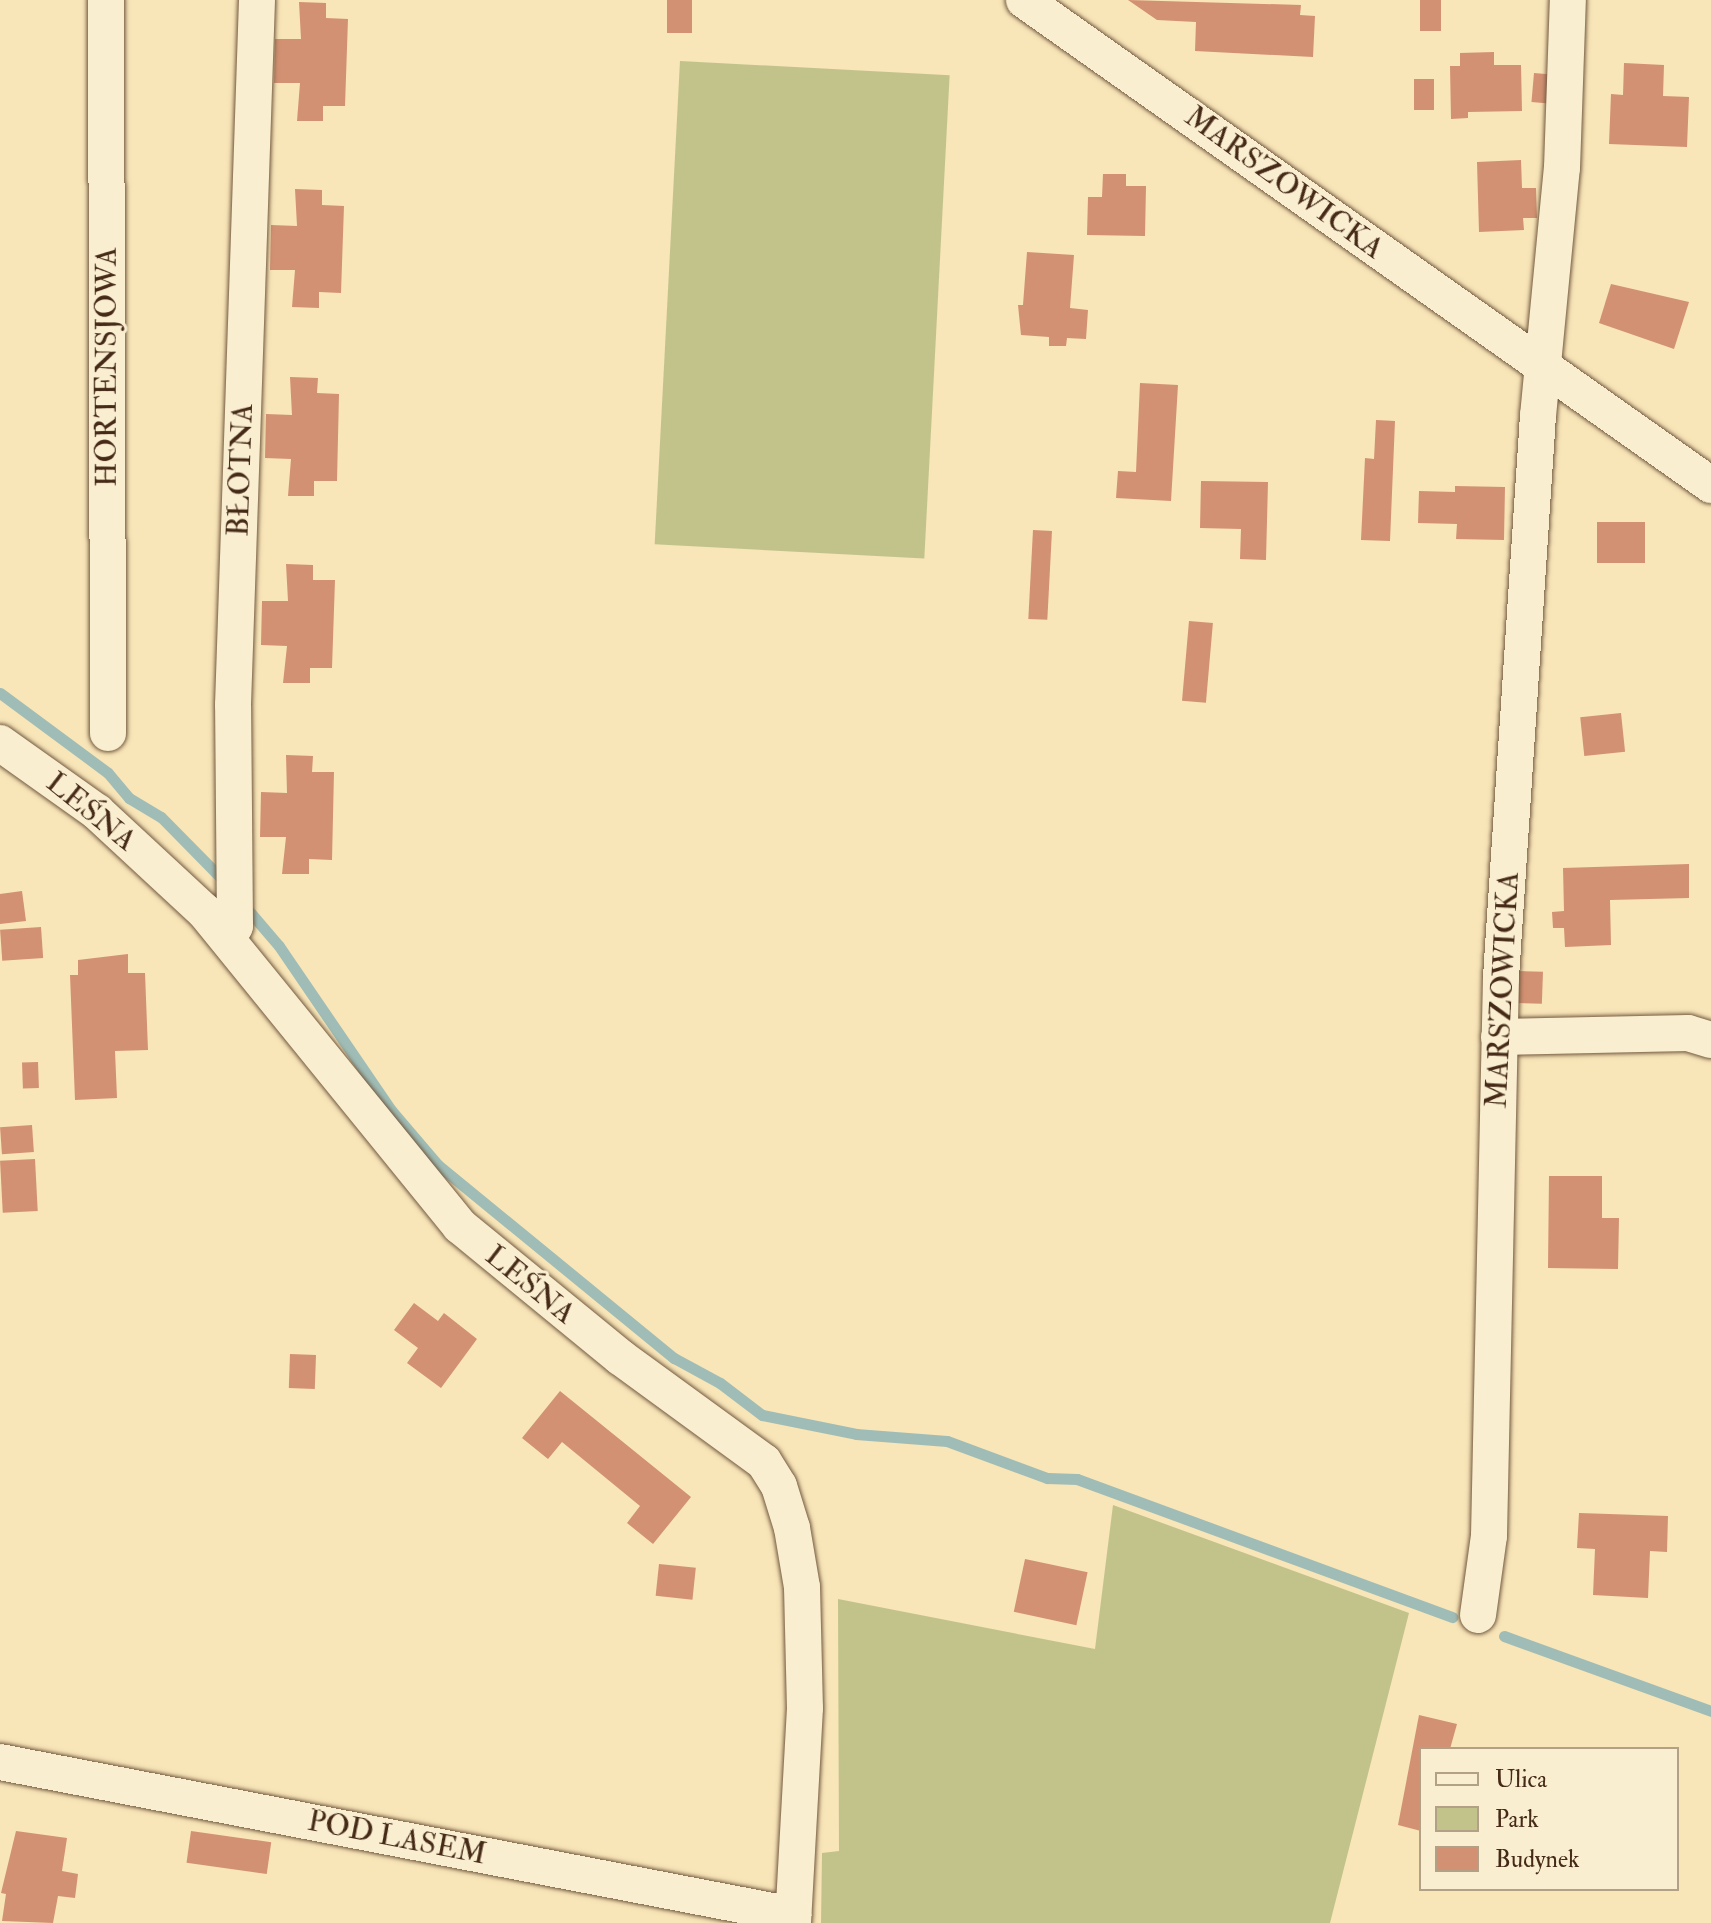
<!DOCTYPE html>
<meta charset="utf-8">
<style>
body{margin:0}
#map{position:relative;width:1711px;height:1923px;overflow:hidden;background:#f8e5b8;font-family:"IM FELL Double Pica",serif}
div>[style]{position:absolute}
.green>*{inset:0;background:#c2c38b;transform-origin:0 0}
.stream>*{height:11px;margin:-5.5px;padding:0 5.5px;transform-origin:5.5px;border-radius:5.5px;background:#9fbdb6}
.building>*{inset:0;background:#d29172;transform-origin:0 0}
.roads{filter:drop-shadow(0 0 2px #72593f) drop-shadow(0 0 2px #72593f)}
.minor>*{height:36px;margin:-18px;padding:0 18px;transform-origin:18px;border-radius:18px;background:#faeed1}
span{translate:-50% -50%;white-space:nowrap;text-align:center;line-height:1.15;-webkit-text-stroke:6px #faeed1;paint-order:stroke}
.street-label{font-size:30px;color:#452a17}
.legend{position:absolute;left:1419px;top:1747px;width:260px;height:144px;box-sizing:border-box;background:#faeed1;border:2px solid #b2a087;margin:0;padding:10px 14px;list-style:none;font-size:24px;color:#452a17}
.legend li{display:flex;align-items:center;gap:16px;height:40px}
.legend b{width:40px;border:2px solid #b2a087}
</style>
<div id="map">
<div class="green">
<i style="left:680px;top:61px;width:270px;height:484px;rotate:3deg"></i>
<i style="clip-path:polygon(1113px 1505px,1409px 1613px,1330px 1923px,821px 1923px,822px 1853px,839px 1851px,838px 1599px,1095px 1649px)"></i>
</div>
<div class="stream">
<i style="left:0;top:693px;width:134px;rotate:36.5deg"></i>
<i style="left:108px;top:773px;width:33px;rotate:50deg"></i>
<i style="left:129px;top:798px;width:37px;rotate:31deg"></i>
<i style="left:161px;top:817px;width:91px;rotate:45.4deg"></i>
<i style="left:243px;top:904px;width:55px;rotate:49.4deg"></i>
<i style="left:279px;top:946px;width:199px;rotate:55.7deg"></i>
<i style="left:391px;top:1110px;width:72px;rotate:49.5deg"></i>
<i style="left:438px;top:1165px;width:305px;rotate:39.3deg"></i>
<i style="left:674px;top:1358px;width:52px;rotate:28.5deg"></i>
<i style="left:720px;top:1383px;width:53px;rotate:37.3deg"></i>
<i style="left:762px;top:1415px;width:96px;rotate:11.4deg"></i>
<i style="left:856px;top:1434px;width:91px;rotate:4.4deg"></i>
<i style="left:947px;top:1441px;width:107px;rotate:20.3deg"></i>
<i style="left:1047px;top:1478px;width:30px;rotate:2deg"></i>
<i style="left:1077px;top:1479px;width:400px;rotate:20.2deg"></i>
<i style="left:1504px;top:1636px;width:220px;rotate:19.9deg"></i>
</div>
<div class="building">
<i style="left:667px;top:0;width:25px;height:33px"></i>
<i style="clip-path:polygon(1128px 0,1301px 5px,1300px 15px,1315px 16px,1313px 57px,1195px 51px,1196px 22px,1157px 20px)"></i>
<i style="left:1420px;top:0;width:21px;height:31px"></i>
<i style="clip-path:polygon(299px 2px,326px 3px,326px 18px,348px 19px,345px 106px,323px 106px,323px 121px,297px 121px,300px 83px,274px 83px,275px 39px,301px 39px)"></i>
<i style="clip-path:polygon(1494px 52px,1494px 65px,1521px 65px,1522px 111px,1468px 112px,1468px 118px,1451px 119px,1450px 66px,1460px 66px,1460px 53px)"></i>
<i style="clip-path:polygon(1624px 63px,1664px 65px,1663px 96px,1689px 97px,1687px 147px,1609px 144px,1611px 94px,1623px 95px)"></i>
<i style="left:1534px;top:73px;width:23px;height:29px;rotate:5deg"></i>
<i style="left:1414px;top:79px;width:20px;height:31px"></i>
<i style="clip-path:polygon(1521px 160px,1522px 188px,1536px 188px,1537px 218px,1523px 218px,1524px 230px,1479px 232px,1477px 162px)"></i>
<i style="clip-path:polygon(1103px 174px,1126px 174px,1126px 186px,1146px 186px,1145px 236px,1087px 235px,1088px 197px,1102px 197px)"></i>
<i style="clip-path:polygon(295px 189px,322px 190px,322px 205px,344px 206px,341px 293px,319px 292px,319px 308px,292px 307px,295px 270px,270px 270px,271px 225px,297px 226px)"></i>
<i style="clip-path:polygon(1027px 252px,1074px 255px,1070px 308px,1088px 310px,1086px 339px,1067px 338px,1066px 346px,1049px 346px,1049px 337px,1021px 335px,1018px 305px,1023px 305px)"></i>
<i style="clip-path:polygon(1611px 284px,1689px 302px,1674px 349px,1599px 323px)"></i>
<i style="clip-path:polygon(290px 377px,318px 378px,317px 393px,339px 394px,337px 481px,314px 481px,314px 496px,288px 496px,291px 459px,265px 458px,266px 414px,292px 415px)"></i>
<i style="clip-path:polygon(1140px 383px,1178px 385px,1171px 501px,1116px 498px,1118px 471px,1136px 472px)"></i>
<i style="clip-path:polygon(1376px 420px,1395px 421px,1390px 541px,1361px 540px,1365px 458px,1374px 459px)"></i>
<i style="clip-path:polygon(1201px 481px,1268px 482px,1266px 560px,1240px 559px,1241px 529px,1200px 528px)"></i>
<i style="clip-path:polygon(1455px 486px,1505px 487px,1504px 540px,1456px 539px,1457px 524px,1418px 523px,1419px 491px,1455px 492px)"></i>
<i style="left:1597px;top:522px;width:48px;height:41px"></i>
<i style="left:1033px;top:530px;width:19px;height:89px;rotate:3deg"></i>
<i style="clip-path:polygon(286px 564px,313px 565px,313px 580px,335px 580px,332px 668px,310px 668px,310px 683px,283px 683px,287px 646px,261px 645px,262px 601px,288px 601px)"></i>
<i style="left:1189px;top:621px;width:24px;height:80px;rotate:5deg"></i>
<i style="left:1621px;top:713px;width:39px;height:41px;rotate:84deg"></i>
<i style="clip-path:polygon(286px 755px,313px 756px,312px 772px,334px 772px,332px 860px,309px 859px,309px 874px,282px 874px,286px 837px,260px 837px,261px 792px,287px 793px)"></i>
<i style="clip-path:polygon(1689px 864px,1689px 898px,1610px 900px,1611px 945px,1565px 947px,1564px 928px,1553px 928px,1552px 912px,1564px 911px,1563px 868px)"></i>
<i style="clip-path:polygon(22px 891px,26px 921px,0 924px,0 894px)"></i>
<i style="left:41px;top:927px;width:31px;height:41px;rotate:86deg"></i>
<i style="clip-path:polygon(128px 954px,128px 973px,145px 973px,148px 1050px,115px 1051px,117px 1098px,75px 1100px,70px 975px,78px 975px,78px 960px)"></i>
<i style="left:1518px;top:971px;width:25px;height:32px;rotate:2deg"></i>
<i style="left:38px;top:1062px;width:26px;height:16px;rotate:88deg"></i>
<i style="left:32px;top:1125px;width:27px;height:32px;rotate:86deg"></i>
<i style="left:35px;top:1159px;width:52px;height:35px;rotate:87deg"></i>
<i style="clip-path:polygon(1549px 1176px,1602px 1176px,1602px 1218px,1619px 1218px,1618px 1269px,1548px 1268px)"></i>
<i style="clip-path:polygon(414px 1303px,438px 1321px,444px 1313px,477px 1339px,441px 1388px,407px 1363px,418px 1348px,394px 1330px)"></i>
<i style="left:290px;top:1354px;width:26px;height:34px;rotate:2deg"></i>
<i style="clip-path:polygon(560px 1391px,691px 1497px,653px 1544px,627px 1523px,640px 1506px,562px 1442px,548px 1459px,522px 1438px)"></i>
<i style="clip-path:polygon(1579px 1513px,1668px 1516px,1667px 1552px,1650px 1551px,1648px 1598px,1593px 1595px,1595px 1549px,1577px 1548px)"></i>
<i style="left:1025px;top:1559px;width:64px;height:54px;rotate:12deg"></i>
<i style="left:659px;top:1564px;width:37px;height:32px;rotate:6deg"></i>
<i style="clip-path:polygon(1419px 1715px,1457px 1724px,1450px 1749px,1421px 1749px,1421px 1831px,1398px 1825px)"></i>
<i style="clip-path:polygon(16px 1831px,67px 1838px,62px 1871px,78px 1874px,75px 1898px,58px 1896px,53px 1923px,2px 1921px,6px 1894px,1px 1893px)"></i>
<i style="left:191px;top:1831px;width:81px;height:32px;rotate:8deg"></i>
</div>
<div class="roads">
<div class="minor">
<i style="left:106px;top:0;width:733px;rotate:89.84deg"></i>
<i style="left:1024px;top:0;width:841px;rotate:35.22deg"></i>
<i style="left:0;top:743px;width:119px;rotate:35.4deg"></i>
<i style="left:97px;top:812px;width:146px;rotate:42.8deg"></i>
<i style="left:204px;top:911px;width:406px;rotate:50.9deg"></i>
<i style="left:460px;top:1226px;width:207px;rotate:39.3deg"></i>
<i style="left:620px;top:1357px;width:178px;rotate:36.1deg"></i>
<i style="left:764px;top:1462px;width:28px;rotate:58deg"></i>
<i style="left:779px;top:1486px;width:44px;rotate:72.8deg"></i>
<i style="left:792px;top:1528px;width:60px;rotate:80.4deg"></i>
<i style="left:802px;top:1587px;width:121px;rotate:88.6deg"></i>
<i style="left:805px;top:1708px;width:215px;rotate:93.2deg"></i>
<i style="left:228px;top:939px;width:15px;rotate:-62deg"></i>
<i style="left:235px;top:926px;width:221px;rotate:-90.5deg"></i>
<i style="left:233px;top:705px;width:705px;rotate:-88.05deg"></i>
<i style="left:1499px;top:1037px;width:189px;rotate:-1.2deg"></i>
<i style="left:1688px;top:1033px;width:24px;rotate:17deg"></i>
<i style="left:1478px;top:1615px;width:80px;rotate:-82.1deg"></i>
<i style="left:1489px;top:1536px;width:559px;rotate:-88.77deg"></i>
<i style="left:1501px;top:977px;width:562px;rotate:-86.23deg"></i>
<i style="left:1538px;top:416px;width:249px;rotate:-84.5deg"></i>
<i style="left:1562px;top:168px;width:168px;rotate:-88deg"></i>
<i style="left:0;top:1762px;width:808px;rotate:10.92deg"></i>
</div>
</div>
<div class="street-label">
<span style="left:1284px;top:183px;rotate:36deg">MARSZOWICKA</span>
<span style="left:107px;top:367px;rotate:-90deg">HORTENSJOWA</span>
<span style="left:241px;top:470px;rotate:-88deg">BŁOTNA</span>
<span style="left:91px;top:812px;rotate:39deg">LEŚNA</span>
<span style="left:1503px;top:990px;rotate:-87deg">MARSZOWICKA</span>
<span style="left:530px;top:1285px;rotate:39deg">LEŚNA</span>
<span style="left:397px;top:1838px;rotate:11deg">POD LASEM</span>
</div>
<ul class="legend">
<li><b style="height:10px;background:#faeed1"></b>Ulica</li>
<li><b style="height:22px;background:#c2c38b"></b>Park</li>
<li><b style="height:22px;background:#d29172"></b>Budynek</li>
</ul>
</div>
